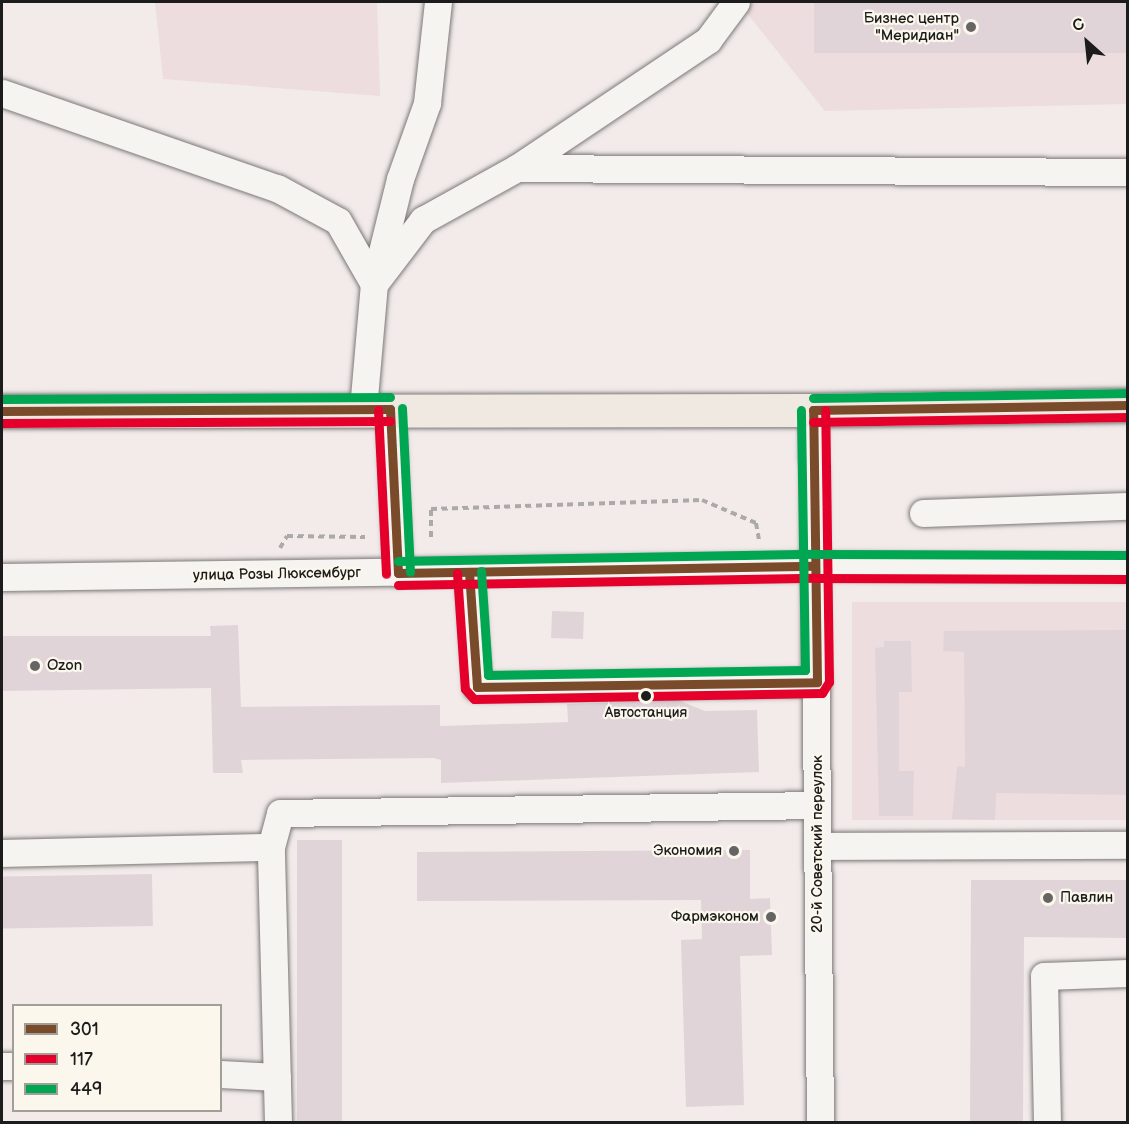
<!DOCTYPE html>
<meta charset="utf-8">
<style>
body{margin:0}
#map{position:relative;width:1129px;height:1124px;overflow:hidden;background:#f2ebea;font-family:"Balsamiq Sans",sans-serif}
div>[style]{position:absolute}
.built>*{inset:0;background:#eddddf;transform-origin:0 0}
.building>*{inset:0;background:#e1d4d9;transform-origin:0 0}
.path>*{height:4px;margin-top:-2px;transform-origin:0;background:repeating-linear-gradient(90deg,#abaaa8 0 6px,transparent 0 10.5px)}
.roads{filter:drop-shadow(0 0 2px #7c7979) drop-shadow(0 0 2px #7c7979)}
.minor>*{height:27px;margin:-13.5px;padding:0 13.5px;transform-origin:13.5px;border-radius:13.5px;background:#f5f4f0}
.major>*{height:33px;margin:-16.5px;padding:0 16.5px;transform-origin:16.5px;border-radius:16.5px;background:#efe9e2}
.bus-1>*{height:9px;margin:-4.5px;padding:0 4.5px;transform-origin:4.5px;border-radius:4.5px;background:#7a4b2a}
.bus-2>*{height:9px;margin:-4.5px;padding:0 4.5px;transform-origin:4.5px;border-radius:4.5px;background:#e4002b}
.bus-3>*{height:9px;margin:-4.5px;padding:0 4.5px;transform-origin:4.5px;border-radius:4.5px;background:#00a651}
.dots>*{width:16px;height:16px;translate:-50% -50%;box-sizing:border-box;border:3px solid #fbf7ec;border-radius:50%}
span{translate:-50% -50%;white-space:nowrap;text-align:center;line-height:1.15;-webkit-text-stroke:4.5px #fbf7ec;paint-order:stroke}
.bus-label{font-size:14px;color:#1c1c1c}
.poi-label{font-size:15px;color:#1c1c1c}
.right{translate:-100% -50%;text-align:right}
.left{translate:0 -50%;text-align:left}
.street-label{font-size:15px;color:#1c1c1c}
.frame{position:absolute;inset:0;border:3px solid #1c1c1c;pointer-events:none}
.legend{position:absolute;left:12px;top:1004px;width:210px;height:108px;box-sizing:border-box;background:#fbf7ec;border:2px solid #a29f99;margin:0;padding:8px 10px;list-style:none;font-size:18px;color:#1c1c1c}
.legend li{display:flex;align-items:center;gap:12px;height:30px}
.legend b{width:30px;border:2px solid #a29f99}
.north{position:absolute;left:1057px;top:12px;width:60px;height:60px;-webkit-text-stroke:4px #fbf7ec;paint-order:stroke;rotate:333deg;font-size:16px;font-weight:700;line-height:24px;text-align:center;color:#1c1c1c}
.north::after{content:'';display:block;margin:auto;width:21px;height:27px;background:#1c1c1c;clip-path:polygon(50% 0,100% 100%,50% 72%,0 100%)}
</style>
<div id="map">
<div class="built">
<i style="clip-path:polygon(155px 2px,377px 2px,380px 96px,163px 79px)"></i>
<i style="clip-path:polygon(738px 2px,1127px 2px,1127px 104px,825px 111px)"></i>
<i style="left:1127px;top:602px;width:218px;height:275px;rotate:90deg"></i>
</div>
<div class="building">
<i style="left:814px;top:2px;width:314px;height:51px"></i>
<i style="left:552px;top:611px;width:32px;height:27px;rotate:2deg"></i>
<i style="clip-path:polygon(238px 625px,241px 707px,440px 705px,440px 726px,568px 722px,567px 704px,678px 700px,705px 711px,757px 710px,759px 772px,441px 783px,441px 760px,433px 758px,241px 760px,243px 773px,213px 773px,211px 688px,2px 691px,2px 636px,211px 636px,210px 626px)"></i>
<i style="clip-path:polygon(1128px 630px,1128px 795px,996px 793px,995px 820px,952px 819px,957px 766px,965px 767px,964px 652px,943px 651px,944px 631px)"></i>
<i style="clip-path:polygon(884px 641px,911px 641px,912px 692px,899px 692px,899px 771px,914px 771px,913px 816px,879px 816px,875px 648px,884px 647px)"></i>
<i style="left:342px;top:840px;width:282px;height:45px;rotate:90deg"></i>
<i style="clip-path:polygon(750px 850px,750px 899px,770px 898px,772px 955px,740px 956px,744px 1105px,686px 1107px,681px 940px,702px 939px,701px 900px,417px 901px,417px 852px)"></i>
<i style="left:152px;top:874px;width:52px;height:150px;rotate:89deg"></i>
<i style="clip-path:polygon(971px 880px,1128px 880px,1128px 938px,1024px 937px,1023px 1122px,970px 1122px)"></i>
</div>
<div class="path">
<i style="left:431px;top:537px;width:28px;rotate:-90deg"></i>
<i style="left:431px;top:509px;width:271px;rotate:-1.9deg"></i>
<i style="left:702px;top:500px;width:59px;rotate:23.1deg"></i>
<i style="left:756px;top:523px;width:17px;rotate:80deg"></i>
<i style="left:280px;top:548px;width:14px;rotate:-60deg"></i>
<i style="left:287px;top:536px;width:78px;rotate:0.7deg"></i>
</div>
<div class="roads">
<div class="minor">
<i style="left:2px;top:93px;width:291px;rotate:19.1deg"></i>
<i style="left:277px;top:188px;width:69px;rotate:28.4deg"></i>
<i style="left:338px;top:221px;width:73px;rotate:60.3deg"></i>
<i style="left:374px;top:284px;width:108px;rotate:-76.1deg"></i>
<i style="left:400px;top:179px;width:81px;rotate:-70.4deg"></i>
<i style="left:427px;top:103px;width:102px;rotate:-83.8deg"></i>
<i style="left:517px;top:168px;width:230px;rotate:-33.8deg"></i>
<i style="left:708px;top:40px;width:47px;rotate:-53.6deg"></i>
<i style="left:363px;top:409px;width:125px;rotate:-85deg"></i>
<i style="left:374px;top:284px;width:81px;rotate:-52.6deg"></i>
<i style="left:423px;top:220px;width:107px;rotate:-29deg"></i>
<i style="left:517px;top:168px;width:611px;rotate:0.38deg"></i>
<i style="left:390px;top:409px;width:164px;rotate:87.2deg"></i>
<i style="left:813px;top:410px;width:712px;rotate:89.44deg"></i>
<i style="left:923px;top:513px;width:205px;rotate:-2deg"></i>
<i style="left:469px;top:572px;width:115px;rotate:86deg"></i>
<i style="left:477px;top:687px;width:340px;rotate:-0.8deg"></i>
<i style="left:2px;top:577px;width:813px;rotate:-0.78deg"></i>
<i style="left:815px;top:566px;width:313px;rotate:0.2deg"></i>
<i style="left:817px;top:846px;width:311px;rotate:-0.2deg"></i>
<i style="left:2px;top:853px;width:269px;rotate:-1.3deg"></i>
<i style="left:2px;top:1066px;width:12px"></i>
<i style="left:220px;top:1074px;width:57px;rotate:3deg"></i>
<i style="left:278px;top:1122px;width:275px;rotate:-91.5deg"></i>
<i style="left:271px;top:847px;width:35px;rotate:-75deg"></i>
<i style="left:280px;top:813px;width:537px;rotate:-0.85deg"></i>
<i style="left:1047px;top:1122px;width:146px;rotate:-91.2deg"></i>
<i style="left:1044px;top:976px;width:84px;rotate:-2deg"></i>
</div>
<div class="major">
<i style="left:2px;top:411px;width:811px;rotate:-0.07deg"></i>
<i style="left:813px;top:410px;width:315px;rotate:-0.9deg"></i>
</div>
</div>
<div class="bus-1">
<i style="left:390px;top:409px;width:164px;rotate:87.2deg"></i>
<i style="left:813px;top:410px;width:315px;rotate:-0.9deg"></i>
<i style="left:2px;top:411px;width:388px;rotate:-0.3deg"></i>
<i style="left:469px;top:572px;width:115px;rotate:86deg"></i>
<i style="left:477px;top:687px;width:340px;rotate:-0.8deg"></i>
<i style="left:817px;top:682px;width:272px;rotate:-90.8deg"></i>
<i style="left:398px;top:573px;width:417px;rotate:-1deg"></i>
</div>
<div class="bus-2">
<i style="left:378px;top:410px;width:164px;rotate:87.2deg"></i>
<i style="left:813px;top:422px;width:315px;rotate:-0.9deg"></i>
<i style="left:2px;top:423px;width:388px;rotate:-0.3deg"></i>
<i style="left:457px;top:573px;width:116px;rotate:86.1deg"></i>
<i style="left:465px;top:689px;width:13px;rotate:48deg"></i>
<i style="left:474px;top:699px;width:348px;rotate:-1deg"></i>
<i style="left:822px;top:693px;width:13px;rotate:-58deg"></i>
<i style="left:829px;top:682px;width:272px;rotate:-90.8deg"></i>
<i style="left:398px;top:585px;width:417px;rotate:-1deg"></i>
<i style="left:815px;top:578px;width:313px;rotate:0.2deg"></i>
</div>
<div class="bus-3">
<i style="left:813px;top:398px;width:315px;rotate:-0.9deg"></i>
<i style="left:2px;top:399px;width:388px;rotate:-0.3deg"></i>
<i style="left:402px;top:408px;width:164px;rotate:87.2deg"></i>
<i style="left:398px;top:561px;width:417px;rotate:-1deg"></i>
<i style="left:815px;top:554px;width:313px;rotate:0.2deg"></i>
<i style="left:481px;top:571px;width:104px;rotate:86.1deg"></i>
<i style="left:488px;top:675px;width:317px;rotate:-0.9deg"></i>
<i style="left:805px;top:670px;width:260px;rotate:-90.9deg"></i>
</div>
<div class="dots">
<i style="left:971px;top:27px;background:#676464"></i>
<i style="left:35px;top:666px;background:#676464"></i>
<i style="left:646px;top:696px;background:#1c1c1c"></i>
<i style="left:734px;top:851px;background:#676464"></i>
<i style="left:1048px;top:898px;background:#676464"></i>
<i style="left:771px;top:917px;background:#676464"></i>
</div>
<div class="bus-label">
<span style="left:646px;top:713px">Автостанция</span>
</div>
<div class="poi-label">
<span class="right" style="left:959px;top:27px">Бизнес центр<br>"Меридиан"</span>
<span class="left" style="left:47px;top:666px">Ozon</span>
<span class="right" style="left:722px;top:851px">Экономия</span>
<span class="left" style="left:1060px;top:898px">Павлин</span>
<span class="right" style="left:759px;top:917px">Фармэконом</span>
</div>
<div class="street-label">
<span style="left:277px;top:574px;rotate:-1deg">улица Розы Люксембург</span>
<span style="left:818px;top:844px;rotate:-90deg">20-й Советский переулок</span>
</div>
<div class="frame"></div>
<ul class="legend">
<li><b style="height:8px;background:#7a4b2a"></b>301</li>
<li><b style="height:8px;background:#e4002b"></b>117</li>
<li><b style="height:8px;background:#00a651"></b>449</li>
</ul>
<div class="north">С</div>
</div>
